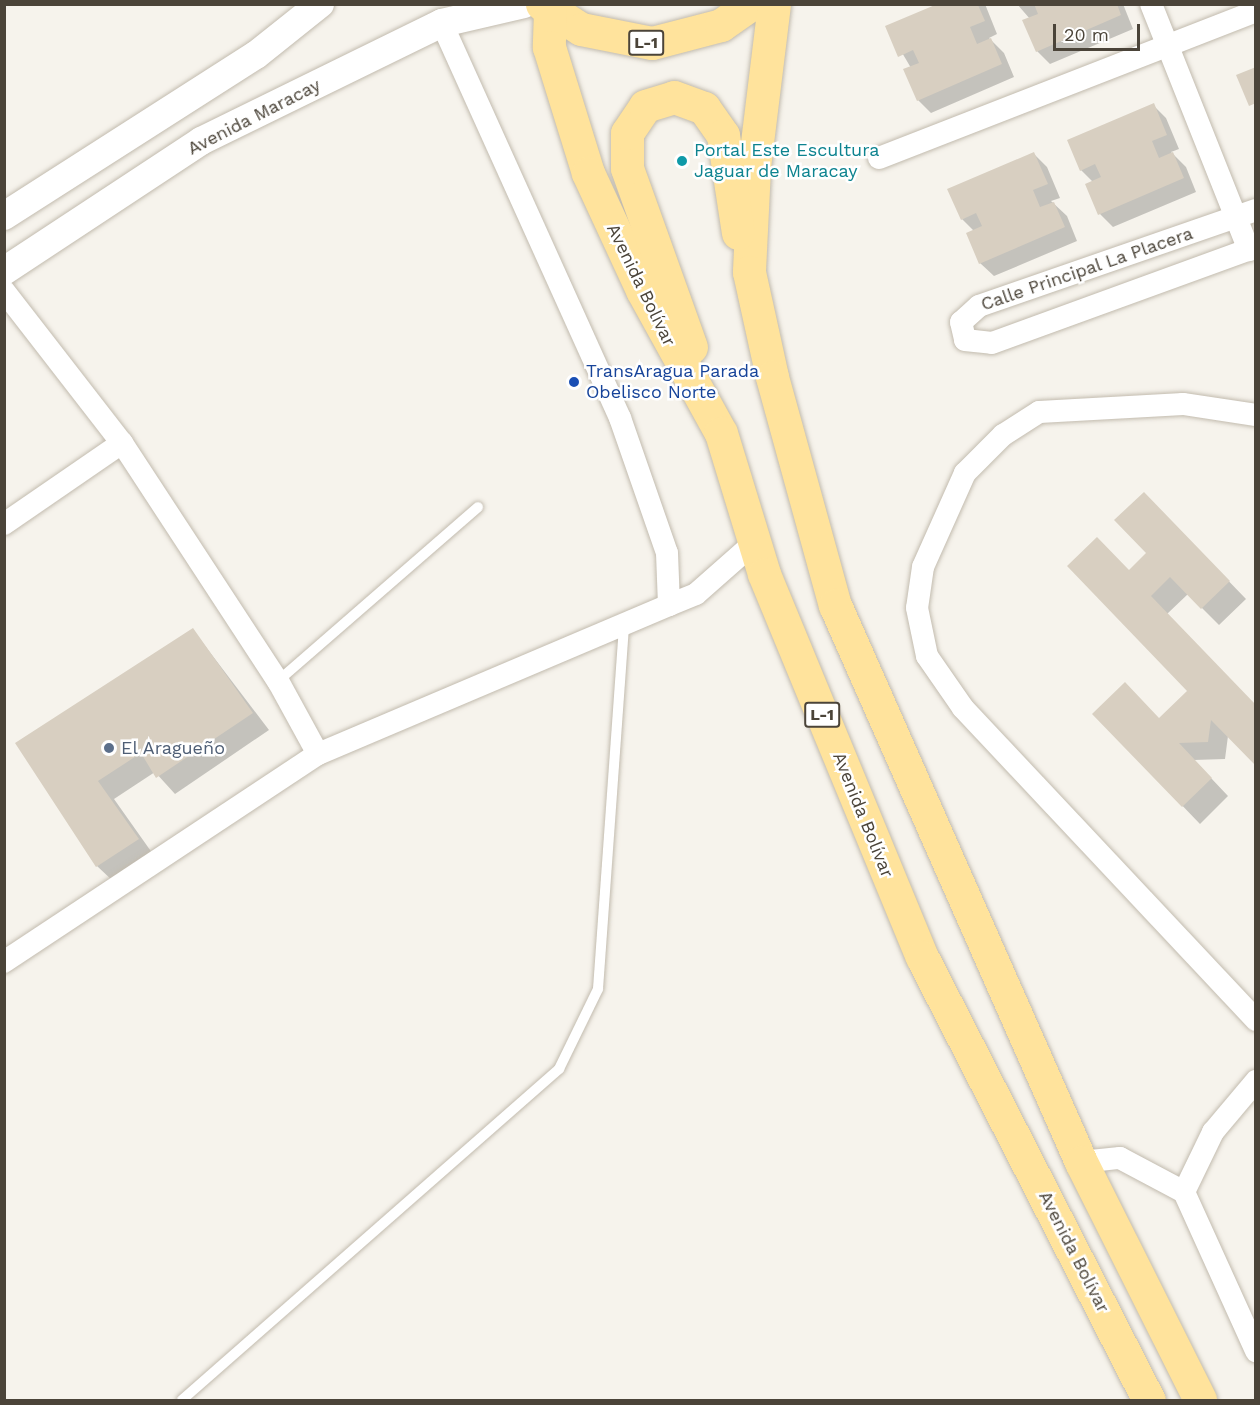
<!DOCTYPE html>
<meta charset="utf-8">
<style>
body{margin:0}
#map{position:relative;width:1260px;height:1405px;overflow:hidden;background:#f6f3ec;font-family:"Work Sans",sans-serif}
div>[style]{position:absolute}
.shadow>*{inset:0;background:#0003}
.building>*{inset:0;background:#d8cfc1}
.roads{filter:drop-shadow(0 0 2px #c2bbae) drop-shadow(0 0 2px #c2bbae)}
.service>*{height:10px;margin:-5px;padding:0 5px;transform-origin:5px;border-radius:5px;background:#fff}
.minor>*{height:22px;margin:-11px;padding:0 11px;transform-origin:11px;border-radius:11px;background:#fff}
.tertiary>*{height:28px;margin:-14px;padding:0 14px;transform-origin:14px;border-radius:14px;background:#fff}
.primary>*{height:33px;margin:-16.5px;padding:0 16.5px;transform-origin:16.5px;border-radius:16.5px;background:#ffe39c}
.dots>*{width:16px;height:16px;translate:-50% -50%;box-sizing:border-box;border:3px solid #fff;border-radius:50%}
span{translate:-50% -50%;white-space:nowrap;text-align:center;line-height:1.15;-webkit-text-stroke:5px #fff;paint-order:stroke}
.shield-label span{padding:2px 4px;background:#fff;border:2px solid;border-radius:4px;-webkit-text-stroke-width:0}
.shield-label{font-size:16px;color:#4b4439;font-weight:700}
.street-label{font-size:18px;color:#4b4439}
.culture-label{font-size:18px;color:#0d838f}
.left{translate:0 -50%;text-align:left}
.transit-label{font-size:18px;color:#164399}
.service-label{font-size:18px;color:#4e5e75}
.frame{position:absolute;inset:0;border:6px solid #4b4439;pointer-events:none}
.scale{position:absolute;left:1053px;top:24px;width:87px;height:27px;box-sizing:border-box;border:3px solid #4b4439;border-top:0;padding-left:8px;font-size:18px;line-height:21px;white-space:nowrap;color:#4b4439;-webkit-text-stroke:4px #fff;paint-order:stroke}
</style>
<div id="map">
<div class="shadow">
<i style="clip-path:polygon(939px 4px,985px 4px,997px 34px,989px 38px,1004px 53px,1014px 77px,931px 113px,918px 100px,911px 68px,887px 27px)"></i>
<i style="clip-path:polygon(1017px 4px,1123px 4px,1133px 29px,1050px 64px,1037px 51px,1030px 19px)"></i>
<i style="clip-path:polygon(1153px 105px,1166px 118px,1179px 149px,1171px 152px,1186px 167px,1196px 192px,1113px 227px,1100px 214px,1093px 182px,1081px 170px)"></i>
<i style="clip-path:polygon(1034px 154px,1047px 167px,1060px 198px,1051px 201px,1067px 216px,1077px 241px,994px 276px,980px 263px,974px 231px,962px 219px)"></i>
<i style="clip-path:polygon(1161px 511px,1246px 599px,1219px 625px,1188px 594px,1167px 614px,1228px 736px,1225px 759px,1194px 760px,1228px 796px,1200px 824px,1094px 714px,1159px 720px,1189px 691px,1129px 572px,1148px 553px)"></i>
<i style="clip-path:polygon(193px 630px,269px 730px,175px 794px,155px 772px,114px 799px,155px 857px,115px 883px,97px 866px,17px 744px)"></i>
</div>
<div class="building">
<i style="clip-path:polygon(1034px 4px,1117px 4px,1121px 15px,1036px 52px,1022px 20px,1038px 14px)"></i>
<i style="clip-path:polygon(935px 5px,978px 5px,985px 21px,970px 27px,977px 44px,991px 38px,1002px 64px,917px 101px,903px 69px,919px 63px,913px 50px,898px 57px,885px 26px)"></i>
<i style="clip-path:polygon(1256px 67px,1256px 103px,1249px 106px,1236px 75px)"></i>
<i style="clip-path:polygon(1154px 103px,1167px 135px,1152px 141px,1159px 158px,1173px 152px,1184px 178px,1098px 215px,1085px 184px,1101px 177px,1095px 164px,1080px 171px,1067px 140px)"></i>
<i style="clip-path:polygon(1034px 152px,1048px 184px,1033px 190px,1040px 207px,1054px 202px,1065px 227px,979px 264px,966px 233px,982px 226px,976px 213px,961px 220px,947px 189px)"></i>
<i style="clip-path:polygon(1144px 492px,1230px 581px,1201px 609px,1170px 577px,1151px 596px,1256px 705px,1256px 766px,1211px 720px,1208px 742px,1179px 743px,1212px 778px,1182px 807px,1092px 714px,1125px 682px,1159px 718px,1187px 691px,1067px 566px,1097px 537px,1129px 570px,1146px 553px,1114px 520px)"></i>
<i style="clip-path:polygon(193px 628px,253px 713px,156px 778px,141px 753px,98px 781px,139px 839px,96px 867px,15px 743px)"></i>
</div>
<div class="roads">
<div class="service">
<i style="left:278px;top:681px;width:265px;rotate:-41deg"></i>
<i style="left:182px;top:1400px;width:502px;rotate:-41.28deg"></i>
<i style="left:559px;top:1069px;width:89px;rotate:-64deg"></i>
<i style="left:598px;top:989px;width:362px;rotate:-85.9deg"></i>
</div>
<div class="minor">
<i style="left:1151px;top:4px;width:265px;rotate:68.3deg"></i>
<i style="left:879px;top:158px;width:405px;rotate:-21.3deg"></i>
<i style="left:1256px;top:210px;width:293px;rotate:160.9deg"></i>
<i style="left:979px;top:306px;width:24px;rotate:138deg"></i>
<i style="left:961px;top:322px;width:18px;rotate:77deg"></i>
<i style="left:965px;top:340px;width:27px;rotate:6deg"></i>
<i style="left:992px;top:343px;width:281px;rotate:-20deg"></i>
<i style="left:4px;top:291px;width:192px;rotate:52.2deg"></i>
<i style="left:122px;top:443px;width:285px;rotate:56.8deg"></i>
<i style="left:278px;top:681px;width:83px;rotate:61.3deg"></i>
<i style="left:318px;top:754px;width:377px;rotate:146.5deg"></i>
<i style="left:1256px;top:415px;width:74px;rotate:-171.4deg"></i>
<i style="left:1183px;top:404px;width:144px;rotate:176.8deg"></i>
<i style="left:1039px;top:412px;width:43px;rotate:147.4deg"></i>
<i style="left:1003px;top:435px;width:54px;rotate:135deg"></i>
<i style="left:965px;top:473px;width:103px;rotate:114.1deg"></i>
<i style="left:923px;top:567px;width:41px;rotate:98.3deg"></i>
<i style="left:917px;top:608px;width:49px;rotate:78.2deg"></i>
<i style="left:927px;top:656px;width:63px;rotate:55.3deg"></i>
<i style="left:963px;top:708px;width:428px;rotate:46.8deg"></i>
<i style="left:4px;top:524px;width:143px;rotate:-34.5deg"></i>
<i style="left:669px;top:605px;width:29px;rotate:-22deg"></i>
<i style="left:696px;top:594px;width:79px;rotate:-41.4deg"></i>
<i style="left:318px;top:754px;width:381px;rotate:-23deg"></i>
<i style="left:669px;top:605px;width:52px;rotate:-92.2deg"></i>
<i style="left:667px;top:553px;width:143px;rotate:-109.2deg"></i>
<i style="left:620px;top:418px;width:433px;rotate:-114.3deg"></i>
<i style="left:1081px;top:1162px;width:39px;rotate:-6deg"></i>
<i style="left:1120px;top:1158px;width:72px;rotate:28deg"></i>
<i style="left:1184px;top:1192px;width:175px;rotate:65.6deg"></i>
<i style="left:1184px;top:1192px;width:67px;rotate:-64.2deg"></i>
<i style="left:1213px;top:1132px;width:67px;rotate:-49.9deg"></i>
</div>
<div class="tertiary">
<i style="left:4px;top:216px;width:299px;rotate:-32.6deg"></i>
<i style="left:256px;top:55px;width:82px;rotate:-38.6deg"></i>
<i style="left:4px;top:271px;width:236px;rotate:-33.4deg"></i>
<i style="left:201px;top:141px;width:268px;rotate:-26.1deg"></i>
<i style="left:442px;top:23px;width:84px;rotate:-13deg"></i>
</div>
<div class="primary">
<i style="left:542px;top:4px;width:46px;rotate:32.7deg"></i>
<i style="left:581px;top:29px;width:72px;rotate:11.2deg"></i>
<i style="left:652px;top:43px;width:71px;rotate:-14.6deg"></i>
<i style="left:721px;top:25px;width:37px;rotate:-35deg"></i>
<i style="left:774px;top:4px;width:165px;rotate:97deg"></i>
<i style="left:754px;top:168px;width:104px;rotate:92.8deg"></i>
<i style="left:749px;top:272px;width:107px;rotate:77.6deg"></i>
<i style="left:772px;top:377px;width:237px;rotate:74.6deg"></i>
<i style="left:835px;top:605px;width:609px;rotate:66.17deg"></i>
<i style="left:1081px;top:1162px;width:266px;rotate:63.4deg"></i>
<i style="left:550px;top:11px;width:36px;rotate:92deg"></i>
<i style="left:549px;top:47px;width:132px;rotate:72.8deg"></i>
<i style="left:588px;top:173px;width:129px;rotate:65.2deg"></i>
<i style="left:642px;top:290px;width:163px;rotate:61.1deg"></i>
<i style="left:721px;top:433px;width:147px;rotate:73deg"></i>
<i style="left:764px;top:574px;width:414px;rotate:67.6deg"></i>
<i style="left:922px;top:957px;width:498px;rotate:62.9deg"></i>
<i style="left:691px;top:347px;width:190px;rotate:-109.7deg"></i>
<i style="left:627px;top:168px;width:35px;rotate:-90deg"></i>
<i style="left:627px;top:133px;width:32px;rotate:-56deg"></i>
<i style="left:645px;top:106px;width:30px;rotate:-17deg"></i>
<i style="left:674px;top:97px;width:32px;rotate:20deg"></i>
<i style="left:704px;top:108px;width:33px;rotate:55deg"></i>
<i style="left:723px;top:135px;width:99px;rotate:81.3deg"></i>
</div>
</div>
<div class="dots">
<i style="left:682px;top:161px;background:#0f9aa8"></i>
<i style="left:574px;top:382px;background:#1a4fb4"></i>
<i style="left:109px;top:748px;background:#5c6f8a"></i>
</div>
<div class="shield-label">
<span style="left:646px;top:43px">L-1</span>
<span style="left:822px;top:715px">L-1</span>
</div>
<div class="street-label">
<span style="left:254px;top:117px;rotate:-27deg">Avenida Maracay</span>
<span style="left:1087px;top:269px;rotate:-19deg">Calle Principal La Placera</span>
<span style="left:641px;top:285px;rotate:64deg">Avenida Bolívar</span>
<span style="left:863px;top:815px;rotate:68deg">Avenida Bolívar</span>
<span style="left:1074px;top:1252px;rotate:63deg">Avenida Bolívar</span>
</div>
<div class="culture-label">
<span class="left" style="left:694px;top:161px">Portal Este Escultura<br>Jaguar de Maracay</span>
</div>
<div class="transit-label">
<span class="left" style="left:586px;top:382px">TransAragua Parada<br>Obelisco Norte</span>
</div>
<div class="service-label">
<span class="left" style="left:121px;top:748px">El Aragueño</span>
</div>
<div class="frame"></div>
<div class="scale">20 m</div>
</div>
